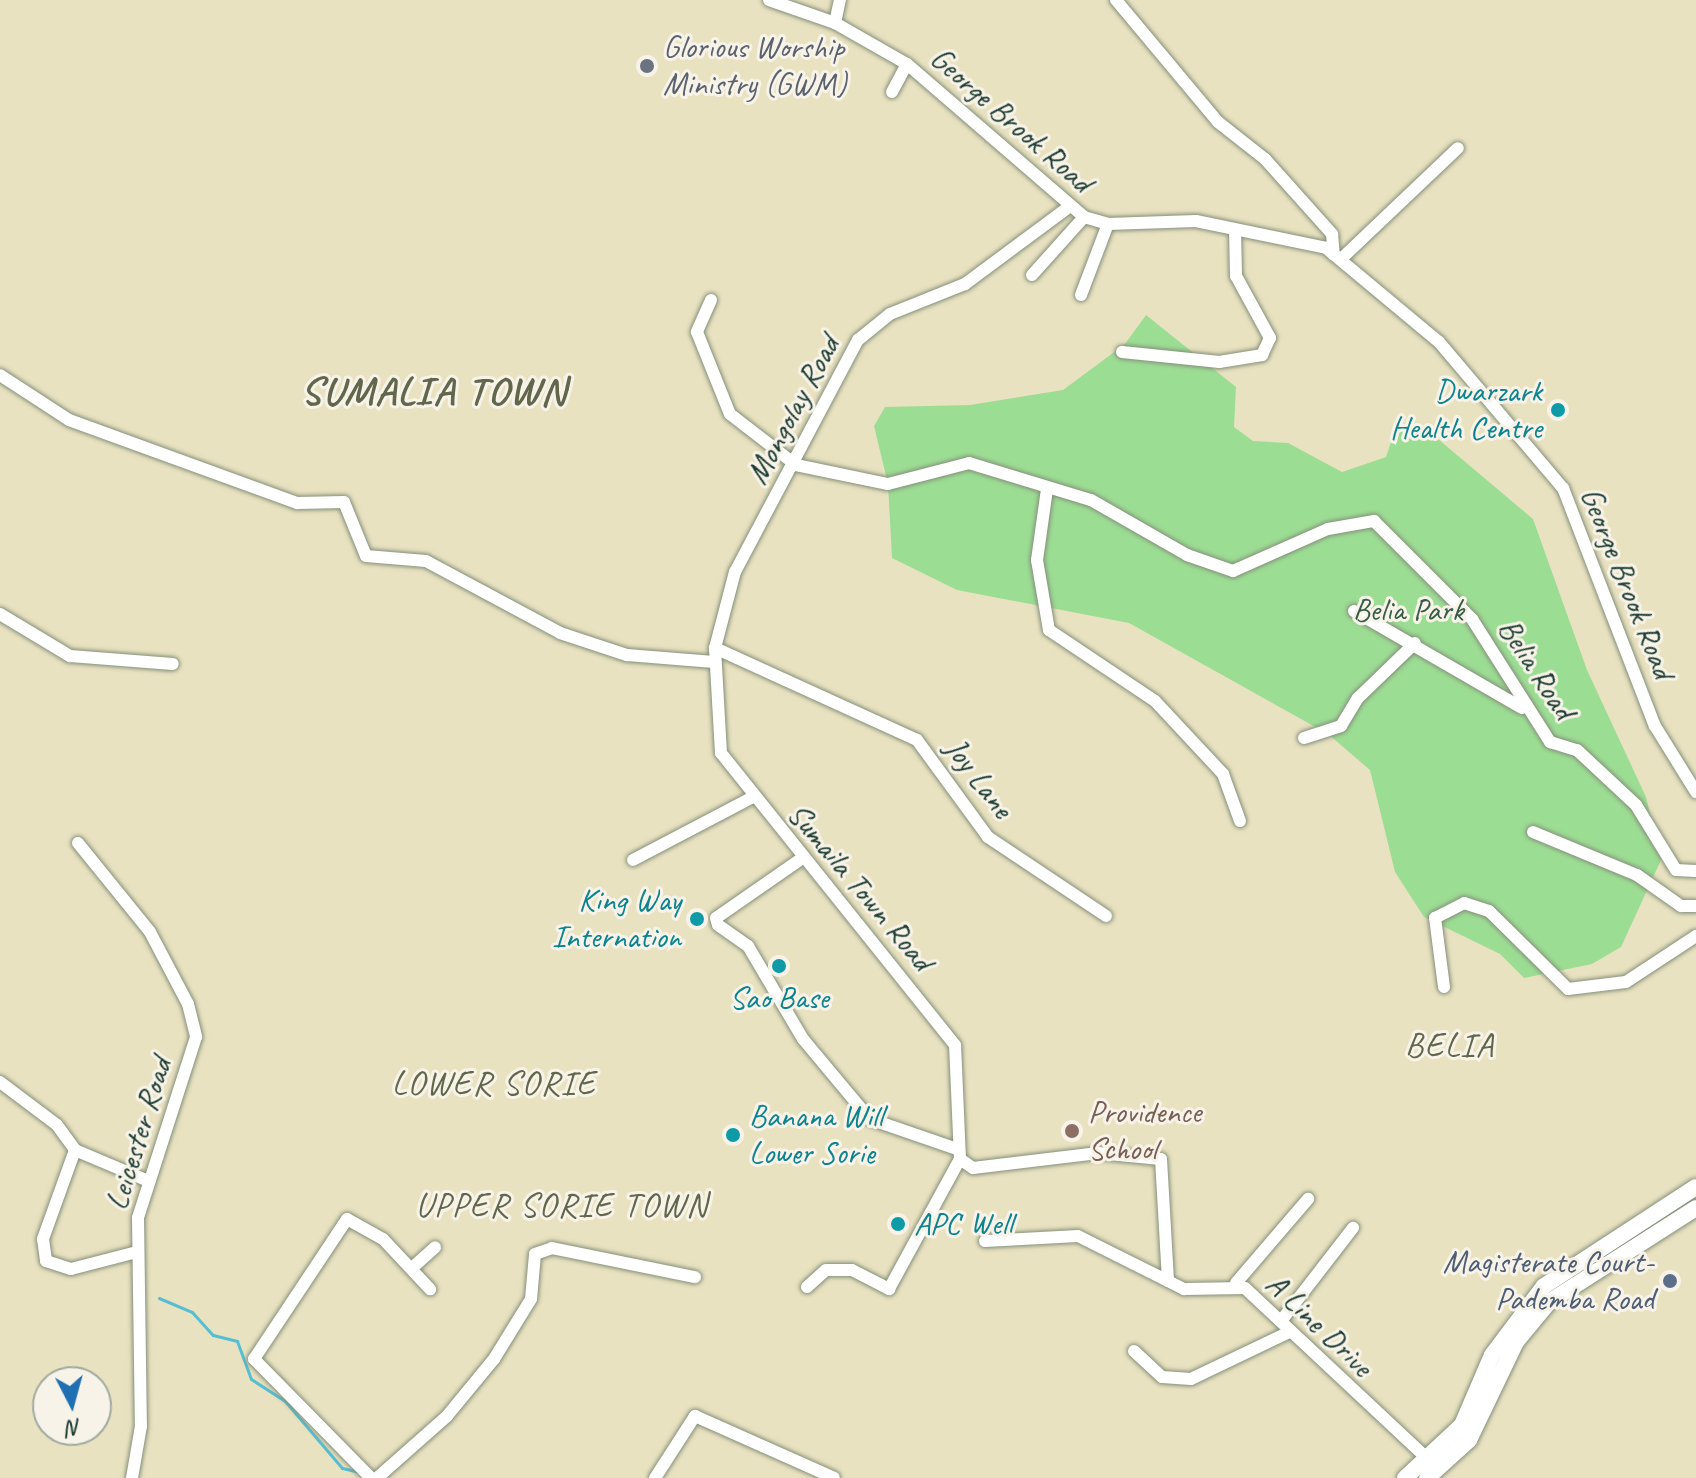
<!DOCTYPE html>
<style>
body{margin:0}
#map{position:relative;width:1696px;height:1478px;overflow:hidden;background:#e9e2c1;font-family:Caveat,sans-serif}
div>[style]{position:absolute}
.green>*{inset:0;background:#9cdd94}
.stream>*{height:3px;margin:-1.5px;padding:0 1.5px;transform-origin:1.5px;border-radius:1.5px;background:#56bed3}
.roads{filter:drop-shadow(0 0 2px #84907a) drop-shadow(0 0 2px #84907a)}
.minor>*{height:12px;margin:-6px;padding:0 6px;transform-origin:6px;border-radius:6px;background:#fff}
.major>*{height:16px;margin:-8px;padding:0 8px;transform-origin:8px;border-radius:8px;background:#fff}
.dots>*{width:22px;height:22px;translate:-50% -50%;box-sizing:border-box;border:4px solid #f7f3e8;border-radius:50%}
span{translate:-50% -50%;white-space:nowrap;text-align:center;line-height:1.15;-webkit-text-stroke:6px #f7f3e8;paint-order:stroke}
.worship-label{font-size:32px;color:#5b616d}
.left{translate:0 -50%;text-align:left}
.street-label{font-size:32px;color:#1f3d34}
.culture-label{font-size:32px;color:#0d838f}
.right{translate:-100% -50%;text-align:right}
.park-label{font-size:32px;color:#385d47}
.education-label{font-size:32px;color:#785e54}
.service-label{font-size:32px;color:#4e5e75}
.neighbourhood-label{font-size:34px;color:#62664b;letter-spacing:2px}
.district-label{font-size:40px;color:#62664b;font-weight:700;letter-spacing:2px}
.north{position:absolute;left:32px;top:1366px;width:80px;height:80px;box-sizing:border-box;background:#f7f3e8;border:2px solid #a1aaa0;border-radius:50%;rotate:174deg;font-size:22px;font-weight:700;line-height:32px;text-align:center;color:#1f3d34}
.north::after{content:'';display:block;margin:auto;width:28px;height:36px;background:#1f6fb2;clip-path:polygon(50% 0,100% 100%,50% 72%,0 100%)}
</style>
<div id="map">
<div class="green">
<i style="clip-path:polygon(1146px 315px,1236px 387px,1234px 427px,1253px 441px,1288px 443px,1342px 472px,1386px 457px,1393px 436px,1419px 423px,1533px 519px,1587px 670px,1646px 797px,1661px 860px,1621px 947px,1592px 964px,1524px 978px,1500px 954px,1424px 917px,1395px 872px,1370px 770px,1328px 734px,1129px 623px,957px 590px,892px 558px,888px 484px,874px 426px,885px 407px,970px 405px,1063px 390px,1125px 344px)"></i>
</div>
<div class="stream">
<i style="left:159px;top:1298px;width:36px;rotate:23deg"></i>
<i style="left:192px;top:1312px;width:31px;rotate:48deg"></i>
<i style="left:213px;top:1335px;width:25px;rotate:14deg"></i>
<i style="left:237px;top:1341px;width:40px;rotate:69.8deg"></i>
<i style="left:251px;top:1379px;width:40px;rotate:32.9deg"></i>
<i style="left:285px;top:1401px;width:88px;rotate:49.6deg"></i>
<i style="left:342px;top:1468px;width:17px;rotate:13deg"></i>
</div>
<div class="roads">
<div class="minor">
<i style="left:769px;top:0;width:70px;rotate:19.2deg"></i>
<i style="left:835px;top:23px;width:83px;rotate:29.7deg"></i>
<i style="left:907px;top:64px;width:234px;rotate:40.8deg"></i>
<i style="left:1084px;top:217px;width:25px;rotate:16deg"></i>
<i style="left:1108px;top:224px;width:88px;rotate:-2deg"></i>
<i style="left:1196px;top:221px;width:133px;rotate:11.7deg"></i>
<i style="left:1326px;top:248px;width:147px;rotate:39.8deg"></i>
<i style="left:1439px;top:342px;width:192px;rotate:49.7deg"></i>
<i style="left:1563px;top:488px;width:255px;rotate:68.9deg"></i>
<i style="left:1655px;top:726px;width:78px;rotate:58.2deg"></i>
<i style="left:1116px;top:0;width:159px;rotate:50.1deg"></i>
<i style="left:1218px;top:122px;width:60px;rotate:38.2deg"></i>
<i style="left:1265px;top:159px;width:101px;rotate:48.2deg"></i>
<i style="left:1332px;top:234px;width:21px;rotate:85deg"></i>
<i style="left:835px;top:23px;width:24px;rotate:-78deg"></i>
<i style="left:892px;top:92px;width:32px;rotate:-62deg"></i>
<i style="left:1341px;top:259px;width:161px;rotate:-43.5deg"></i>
<i style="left:1032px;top:275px;width:78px;rotate:-48.1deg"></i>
<i style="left:1081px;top:295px;width:76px;rotate:-69.2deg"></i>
<i style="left:711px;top:300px;width:35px;rotate:114deg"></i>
<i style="left:697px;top:332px;width:88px;rotate:68.1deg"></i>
<i style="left:730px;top:414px;width:83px;rotate:37.7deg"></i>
<i style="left:796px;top:465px;width:94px;rotate:11.7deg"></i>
<i style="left:888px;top:484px;width:84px;rotate:-14.5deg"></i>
<i style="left:969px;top:463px;width:127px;rotate:16.9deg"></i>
<i style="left:1091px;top:500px;width:111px;rotate:29.8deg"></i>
<i style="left:1187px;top:555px;width:49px;rotate:19.2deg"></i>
<i style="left:1233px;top:571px;width:104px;rotate:-23.9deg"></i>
<i style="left:1328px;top:529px;width:47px;rotate:-9.9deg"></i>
<i style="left:1374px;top:521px;width:139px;rotate:45deg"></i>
<i style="left:1472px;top:619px;width:146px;rotate:57.6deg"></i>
<i style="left:1550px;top:742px;width:28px;rotate:17deg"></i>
<i style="left:1577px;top:750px;width:81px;rotate:43deg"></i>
<i style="left:1636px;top:805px;width:76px;rotate:58.4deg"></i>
<i style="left:1676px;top:870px;width:20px;rotate:3deg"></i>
<i style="left:1122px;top:352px;width:98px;rotate:5.9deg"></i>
<i style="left:1219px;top:362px;width:44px;rotate:-9.2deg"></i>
<i style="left:1262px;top:355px;width:19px;rotate:-65deg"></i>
<i style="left:1270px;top:338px;width:71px;rotate:-118.7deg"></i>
<i style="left:1236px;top:276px;width:46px;rotate:-91.2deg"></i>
<i style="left:0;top:375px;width:82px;rotate:33.1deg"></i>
<i style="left:69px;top:420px;width:243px;rotate:20deg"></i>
<i style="left:297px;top:503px;width:47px;rotate:-1.2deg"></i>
<i style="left:344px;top:502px;width:58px;rotate:67.8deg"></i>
<i style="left:366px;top:556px;width:60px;rotate:4.8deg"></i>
<i style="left:426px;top:561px;width:152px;rotate:28.2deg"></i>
<i style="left:560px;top:633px;width:71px;rotate:18.2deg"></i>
<i style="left:627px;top:655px;width:87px;rotate:4.6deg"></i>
<i style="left:1047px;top:489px;width:72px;rotate:98deg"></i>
<i style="left:1037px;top:560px;width:71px;rotate:80.3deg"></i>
<i style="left:1049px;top:630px;width:128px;rotate:33.8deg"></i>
<i style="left:1155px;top:701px;width:100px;rotate:47deg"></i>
<i style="left:1223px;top:774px;width:50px;rotate:70.1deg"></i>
<i style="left:1354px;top:611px;width:194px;rotate:30deg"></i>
<i style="left:0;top:614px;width:82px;rotate:31deg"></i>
<i style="left:70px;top:656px;width:103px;rotate:4.4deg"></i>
<i style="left:715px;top:648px;width:222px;rotate:24.5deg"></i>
<i style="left:917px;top:740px;width:120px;rotate:53.8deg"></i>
<i style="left:988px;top:837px;width:142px;rotate:33.8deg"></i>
<i style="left:1304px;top:738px;width:39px;rotate:-18deg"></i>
<i style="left:1341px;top:726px;width:33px;rotate:-59deg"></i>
<i style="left:1358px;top:698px;width:79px;rotate:-44deg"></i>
<i style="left:1533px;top:832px;width:113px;rotate:22.5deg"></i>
<i style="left:1637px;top:875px;width:54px;rotate:35.2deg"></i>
<i style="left:1681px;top:906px;width:15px"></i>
<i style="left:78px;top:843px;width:114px;rotate:51deg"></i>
<i style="left:150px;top:932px;width:81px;rotate:62.2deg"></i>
<i style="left:188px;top:1004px;width:34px;rotate:76deg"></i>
<i style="left:196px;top:1037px;width:190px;rotate:107.8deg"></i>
<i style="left:138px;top:1218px;width:208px;rotate:89.2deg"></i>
<i style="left:141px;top:1426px;width:53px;rotate:99.8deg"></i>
<i style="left:801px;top:859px;width:103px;rotate:145.2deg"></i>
<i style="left:716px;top:918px;width:7px;rotate:74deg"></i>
<i style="left:718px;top:925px;width:37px;rotate:35deg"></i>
<i style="left:748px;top:946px;width:108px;rotate:59.4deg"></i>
<i style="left:803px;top:1039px;width:104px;rotate:50.1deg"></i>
<i style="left:870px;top:1119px;width:92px;rotate:19deg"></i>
<i style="left:633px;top:860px;width:136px;rotate:-27.7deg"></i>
<i style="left:1444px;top:987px;width:70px;rotate:-97.4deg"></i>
<i style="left:1435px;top:918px;width:33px;rotate:-27deg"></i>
<i style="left:1464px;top:903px;width:26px;rotate:18deg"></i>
<i style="left:1489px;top:911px;width:111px;rotate:44.6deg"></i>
<i style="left:1568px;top:989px;width:58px;rotate:-6.9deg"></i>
<i style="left:1626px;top:982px;width:84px;rotate:-33.3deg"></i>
<i style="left:0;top:1082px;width:71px;rotate:37deg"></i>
<i style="left:57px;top:1125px;width:31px;rotate:54deg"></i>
<i style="left:75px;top:1150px;width:95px;rotate:109.8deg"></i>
<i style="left:43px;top:1239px;width:22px;rotate:82deg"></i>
<i style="left:46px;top:1261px;width:26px;rotate:18deg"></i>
<i style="left:71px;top:1269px;width:64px;rotate:-14.5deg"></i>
<i style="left:75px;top:1150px;width:77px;rotate:22.9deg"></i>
<i style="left:960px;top:1159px;width:114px;rotate:-92.5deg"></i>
<i style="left:955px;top:1045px;width:374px;rotate:-128.7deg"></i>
<i style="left:721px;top:753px;width:105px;rotate:-93.3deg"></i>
<i style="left:715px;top:648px;width:79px;rotate:-75.3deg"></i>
<i style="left:735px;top:572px;width:263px;rotate:-62.1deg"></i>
<i style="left:858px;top:340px;width:41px;rotate:-39.1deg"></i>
<i style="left:890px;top:314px;width:81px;rotate:-21.8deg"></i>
<i style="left:965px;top:284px;width:131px;rotate:-36.6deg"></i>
<i style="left:960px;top:1159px;width:16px;rotate:35deg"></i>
<i style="left:973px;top:1168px;width:126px;rotate:-6.8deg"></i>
<i style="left:1098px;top:1153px;width:63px;rotate:5.4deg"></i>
<i style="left:1161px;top:1159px;width:122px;rotate:86.7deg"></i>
<i style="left:1168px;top:1281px;width:18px;rotate:27deg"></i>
<i style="left:1184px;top:1289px;width:61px;rotate:-0.9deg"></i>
<i style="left:1245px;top:1288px;width:253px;rotate:43.1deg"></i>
<i style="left:985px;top:1241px;width:93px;rotate:-3.1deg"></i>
<i style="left:1078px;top:1236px;width:101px;rotate:26.6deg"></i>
<i style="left:412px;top:1268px;width:31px;rotate:-42deg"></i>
<i style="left:1236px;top:1283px;width:111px;rotate:-49.4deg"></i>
<i style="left:807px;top:1287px;width:25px;rotate:-42deg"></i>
<i style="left:826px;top:1270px;width:26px"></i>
<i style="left:852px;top:1270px;width:42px;rotate:27.2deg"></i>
<i style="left:889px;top:1289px;width:148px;rotate:-61.4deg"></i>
<i style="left:1281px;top:1321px;width:118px;rotate:-52.3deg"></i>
<i style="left:1134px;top:1351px;width:38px;rotate:43deg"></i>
<i style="left:1162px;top:1377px;width:29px;rotate:4deg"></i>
<i style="left:1191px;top:1379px;width:111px;rotate:-25.6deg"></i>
<i style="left:371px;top:1478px;width:167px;rotate:-134.5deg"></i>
<i style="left:254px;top:1359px;width:168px;rotate:-56.4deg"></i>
<i style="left:347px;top:1219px;width:41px;rotate:29.1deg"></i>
<i style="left:383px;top:1239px;width:69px;rotate:46.8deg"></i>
<i style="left:377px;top:1478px;width:94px;rotate:-41.5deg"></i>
<i style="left:447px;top:1416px;width:74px;rotate:-50.5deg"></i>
<i style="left:494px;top:1359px;width:70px;rotate:-58.3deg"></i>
<i style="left:531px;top:1299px;width:45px;rotate:-84.9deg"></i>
<i style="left:535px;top:1254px;width:18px;rotate:-19deg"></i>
<i style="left:552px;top:1248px;width:146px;rotate:11.5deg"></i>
<i style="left:655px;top:1478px;width:74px;rotate:-57.2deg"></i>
<i style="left:695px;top:1416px;width:152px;rotate:24deg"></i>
</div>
<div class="major">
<i style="left:1405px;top:1478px;width:78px;rotate:-42.9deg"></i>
<i style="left:1462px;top:1425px;width:76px;rotate:-66.8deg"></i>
<i style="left:1492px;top:1355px;width:86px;rotate:-53deg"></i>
<i style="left:1544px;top:1286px;width:181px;rotate:-33.1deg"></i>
<i style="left:1427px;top:1478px;width:57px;rotate:-42.1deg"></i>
<i style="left:1469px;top:1440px;width:109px;rotate:-64.4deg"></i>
<i style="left:1516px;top:1342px;width:52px;rotate:-50.5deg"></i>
<i style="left:1549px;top:1302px;width:174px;rotate:-32.6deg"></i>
</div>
</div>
<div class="dots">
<i style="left:647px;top:66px;background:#6b7280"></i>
<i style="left:1558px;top:410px;background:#0f9aa8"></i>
<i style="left:697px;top:919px;background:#0f9aa8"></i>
<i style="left:779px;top:966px;background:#0f9aa8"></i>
<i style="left:1072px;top:1131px;background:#8d6e63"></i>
<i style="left:733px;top:1135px;background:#0f9aa8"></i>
<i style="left:898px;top:1224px;background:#0f9aa8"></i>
<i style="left:1670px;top:1281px;background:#5c6f8a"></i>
</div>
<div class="worship-label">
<span class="left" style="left:663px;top:66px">Glorious Worship<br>Ministry (GWM)</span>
</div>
<div class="street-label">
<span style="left:1011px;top:120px;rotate:41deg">George Brook Road</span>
<span style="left:793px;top:410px;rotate:-62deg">Mongolay Road</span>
<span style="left:1627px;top:583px;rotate:68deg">George Brook Road</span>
<span style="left:1536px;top:669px;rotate:57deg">Belia Road</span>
<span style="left:979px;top:778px;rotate:53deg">Joy Lane</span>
<span style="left:860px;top:887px;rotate:50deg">Sumaila Town Road</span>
<span style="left:139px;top:1134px;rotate:-73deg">Leicester Road</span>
<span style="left:1319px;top:1325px;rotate:44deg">A Line Drive</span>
</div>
<div class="culture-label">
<span class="right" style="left:1542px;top:410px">Dwarzark<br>Health Centre</span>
<span class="right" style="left:681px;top:919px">King Way<br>Internation</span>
<span style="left:779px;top:998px">Sao Base</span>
<span class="left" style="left:749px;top:1135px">Banana Will<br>Lower Sorie</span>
<span class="left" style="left:914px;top:1224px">APC Well</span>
</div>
<div class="park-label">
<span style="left:1408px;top:610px">Belia Park</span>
</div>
<div class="education-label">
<span class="left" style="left:1088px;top:1131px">Providence<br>School</span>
</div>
<div class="service-label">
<span class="right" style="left:1654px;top:1281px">Magisterate Court-<br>Pademba Road</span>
</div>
<div class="neighbourhood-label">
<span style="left:1450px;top:1045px">BELIA</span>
<span style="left:494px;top:1083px">LOWER SORIE</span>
<span style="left:562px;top:1205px">UPPER SORIE TOWN</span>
</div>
<div class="district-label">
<span style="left:434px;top:391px">SUMALIA TOWN</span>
</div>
<div class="north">N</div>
</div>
